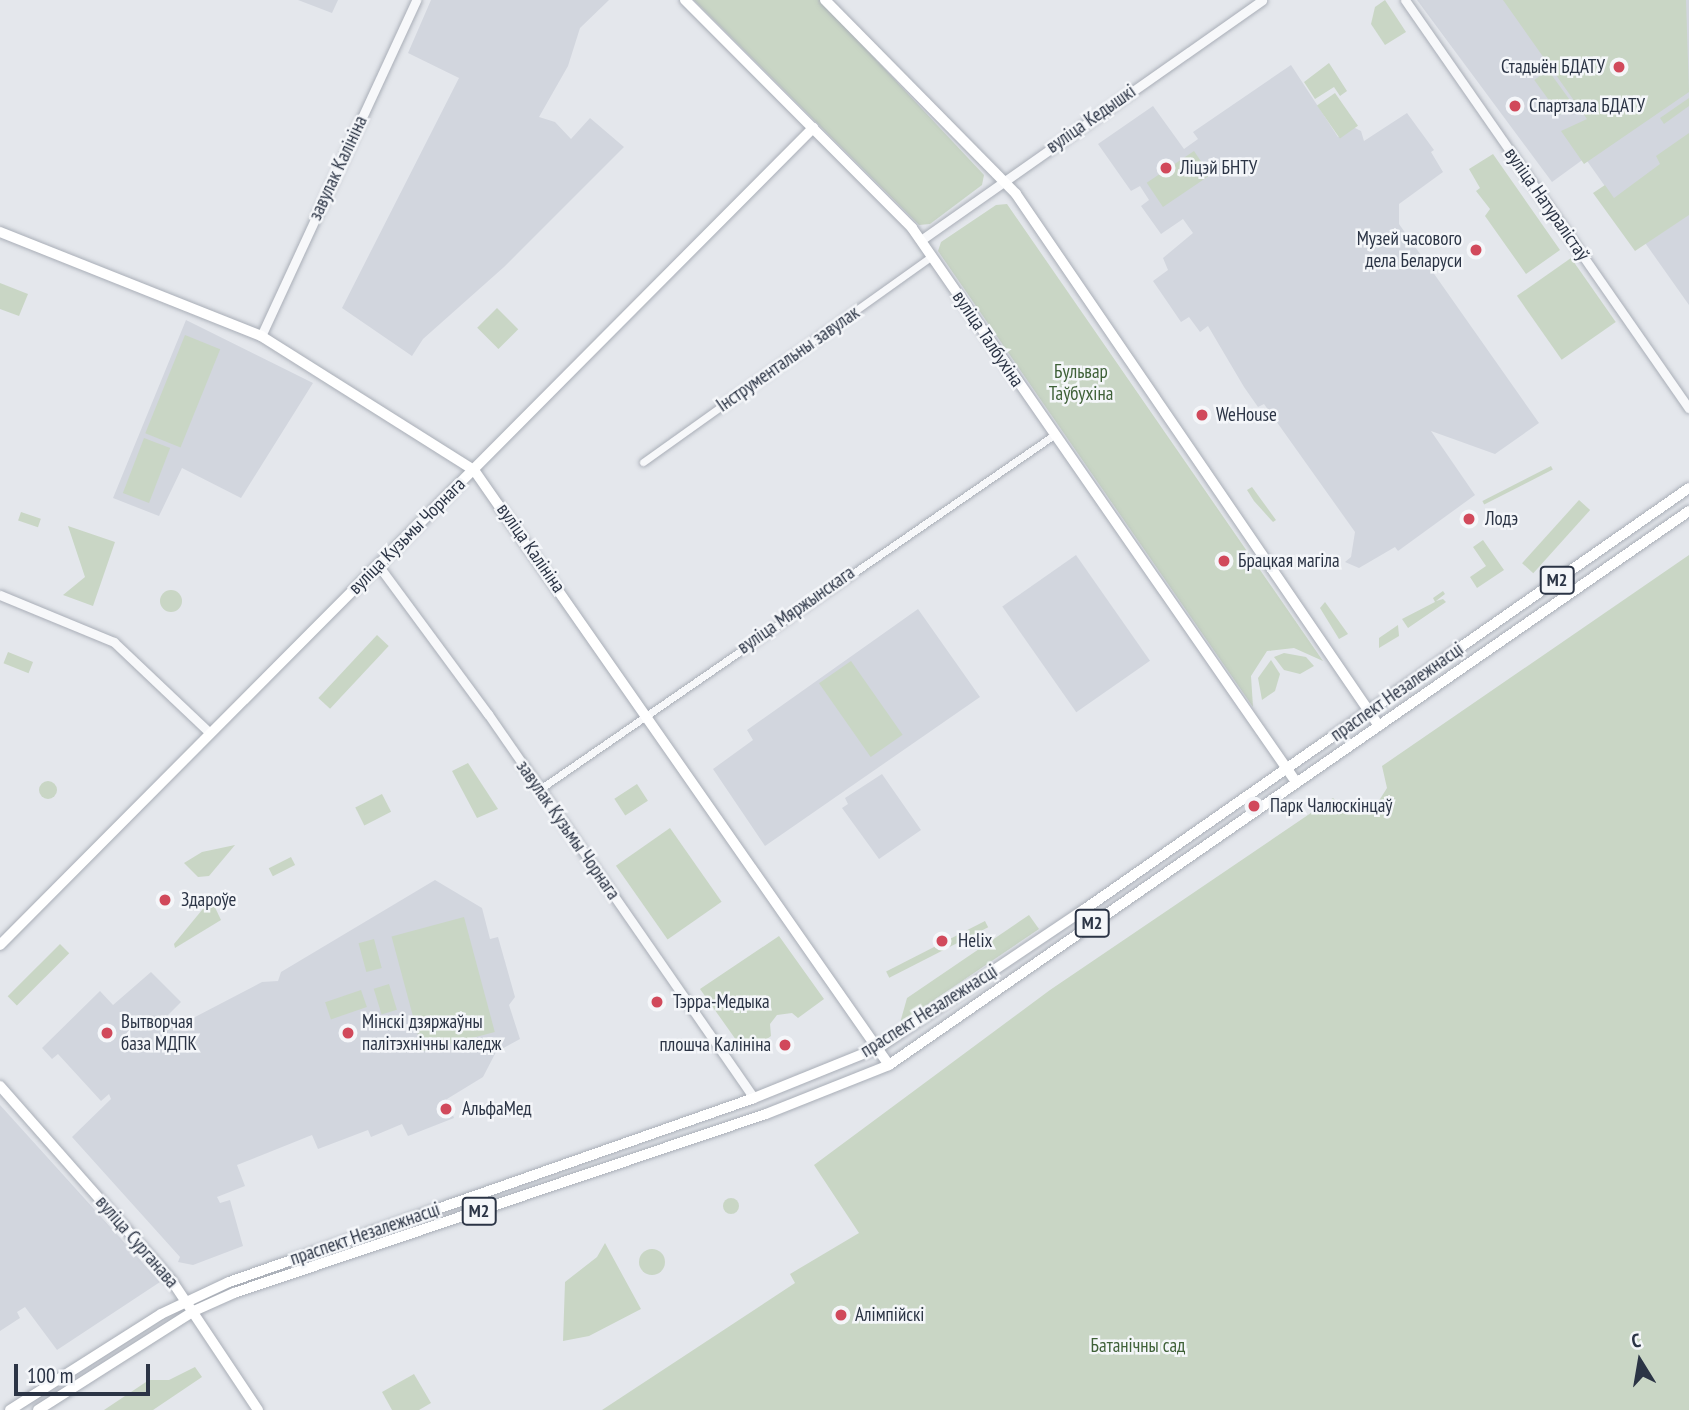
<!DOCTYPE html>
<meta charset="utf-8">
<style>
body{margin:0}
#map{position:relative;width:1689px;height:1410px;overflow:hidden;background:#e4e7ec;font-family:"PT Sans Narrow",sans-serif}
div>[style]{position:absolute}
.built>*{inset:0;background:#d2d6de;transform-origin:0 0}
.green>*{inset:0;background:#c9d6c5;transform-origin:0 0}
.round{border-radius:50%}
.roads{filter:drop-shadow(0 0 2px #a9aeb7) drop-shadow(0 0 2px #a9aeb7)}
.minor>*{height:7px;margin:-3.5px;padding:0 3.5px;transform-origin:3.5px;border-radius:3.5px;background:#f7f8fa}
.tertiary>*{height:9px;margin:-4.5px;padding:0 4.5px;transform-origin:4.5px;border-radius:4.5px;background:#f7f8fa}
.secondary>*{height:10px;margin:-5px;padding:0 5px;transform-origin:5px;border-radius:5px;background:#fff}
.primary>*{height:10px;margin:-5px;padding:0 5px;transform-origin:5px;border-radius:5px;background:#fff}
.dots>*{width:19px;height:19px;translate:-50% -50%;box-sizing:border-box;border:4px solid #f4f6f9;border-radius:50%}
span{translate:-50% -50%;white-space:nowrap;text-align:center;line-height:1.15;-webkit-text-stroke:5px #f4f6f9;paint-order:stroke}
.shield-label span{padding:2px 5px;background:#f4f6f9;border:2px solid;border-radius:5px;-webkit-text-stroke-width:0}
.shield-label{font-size:18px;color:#2b3445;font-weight:700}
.poi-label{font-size:19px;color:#2b3445}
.right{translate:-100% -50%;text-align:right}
.left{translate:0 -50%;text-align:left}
.street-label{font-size:19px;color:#2b3445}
.park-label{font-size:19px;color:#3f6138}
.north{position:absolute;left:1605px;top:1326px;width:70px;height:70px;-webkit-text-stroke:5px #f4f6f9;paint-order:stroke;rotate:349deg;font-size:19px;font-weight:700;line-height:28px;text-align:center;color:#2b3445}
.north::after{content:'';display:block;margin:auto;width:24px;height:32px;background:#2b3445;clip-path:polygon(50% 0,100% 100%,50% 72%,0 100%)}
.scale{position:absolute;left:14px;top:1364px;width:136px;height:32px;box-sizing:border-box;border:4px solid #2b3445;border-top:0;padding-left:9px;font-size:21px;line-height:24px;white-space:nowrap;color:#2b3445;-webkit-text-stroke:5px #f4f6f9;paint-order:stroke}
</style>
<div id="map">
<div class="built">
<i style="clip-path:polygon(298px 0,338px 0,332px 13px)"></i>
<i style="clip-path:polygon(431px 0,609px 0,580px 28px,568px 66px,539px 117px,555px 122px,571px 139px,590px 118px,624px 147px,504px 267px,423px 339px,412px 356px,342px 308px,459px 78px,408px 53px)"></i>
<i style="clip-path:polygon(1417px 0,1689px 0,1689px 305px,1585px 158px,1552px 182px)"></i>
<i style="clip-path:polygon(1291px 65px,1338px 137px,1353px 127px,1361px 131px,1364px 141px,1407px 113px,1434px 150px,1431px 152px,1443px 172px,1399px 204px,1399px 224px,1539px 423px,1495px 454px,1431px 431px,1475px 495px,1398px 551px,1395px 547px,1359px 568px,1345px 562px,1351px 557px,1355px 532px,1264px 404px,1258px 407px,1244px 387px,1208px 326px,1200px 332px,1189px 317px,1181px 322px,1153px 281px,1168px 270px,1163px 258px,1193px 233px,1183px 219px,1161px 234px,1141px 206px,1149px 200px,1140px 186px,1131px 191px,1098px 144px,1153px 106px,1184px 149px,1198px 139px,1193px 132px)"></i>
<i style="clip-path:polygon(186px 320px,313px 383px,241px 498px,182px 468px,159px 516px,113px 498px)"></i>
<i style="left:1076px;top:555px;width:129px;height:90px;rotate:55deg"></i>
<i style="clip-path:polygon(918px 609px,980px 697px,765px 846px,713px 769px,753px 740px,747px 730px)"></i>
<i style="clip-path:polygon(882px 774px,921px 830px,879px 859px,842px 808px,848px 804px,845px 798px)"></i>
<i style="clip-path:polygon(435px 880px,482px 908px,490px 939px,498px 937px,515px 997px,509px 1005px,520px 1039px,496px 1052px,483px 1077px,447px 1099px,454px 1118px,408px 1136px,402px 1124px,371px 1137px,368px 1130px,318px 1149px,312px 1135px,237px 1165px,245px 1186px,217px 1197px,220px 1203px,230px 1200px,243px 1246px,193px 1265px,178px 1262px,180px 1257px,72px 1137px,111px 1099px,109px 1094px,101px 1101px,58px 1054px,52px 1059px,42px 1048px,100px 991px,113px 1005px,151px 972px,181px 1002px,166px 1017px,174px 1028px,262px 982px,278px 981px,281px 972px)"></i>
<i style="clip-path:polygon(0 1105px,160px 1282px,57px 1350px,25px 1307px,17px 1312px,20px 1318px,0 1331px)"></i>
</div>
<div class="green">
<i style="clip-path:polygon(694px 0,820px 0,984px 175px,982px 185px,930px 224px,919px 225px)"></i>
<i style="clip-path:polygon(1385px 0,1406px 32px,1385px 45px,1371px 24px,1375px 7px)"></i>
<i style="clip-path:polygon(1503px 0,1686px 0,1689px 92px,1584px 164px,1561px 131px,1587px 119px)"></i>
<i style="clip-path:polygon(1329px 63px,1347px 91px,1340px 96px,1334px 87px,1315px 99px,1304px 82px)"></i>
<i style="left:1548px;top:70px;width:43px;height:17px;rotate:54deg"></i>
<i style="left:1335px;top:93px;width:40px;height:22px;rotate:55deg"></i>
<i style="clip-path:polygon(1689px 98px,1689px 106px,1664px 124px,1660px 118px)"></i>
<i style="clip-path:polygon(1689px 133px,1689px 215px,1635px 251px,1593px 193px,1605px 185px,1614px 198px,1660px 164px,1656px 156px)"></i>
<i style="left:1194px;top:151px;width:29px;height:57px;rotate:56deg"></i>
<i style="clip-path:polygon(1493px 154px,1560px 250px,1526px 274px,1485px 216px,1490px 209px,1476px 191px,1480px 188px,1469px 169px)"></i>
<i style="clip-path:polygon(1007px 204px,1323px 661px,1294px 648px,1267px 651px,1251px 676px,1253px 707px,938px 251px,941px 242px,996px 205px)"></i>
<i style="left:1571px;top:258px;width:78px;height:66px;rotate:55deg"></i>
<i style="clip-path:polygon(0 283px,28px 294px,19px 316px,0 309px)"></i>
<i style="left:497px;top:308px;width:30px;height:28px;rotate:45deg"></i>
<i style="left:185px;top:335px;width:38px;height:106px;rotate:22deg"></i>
<i style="left:144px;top:438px;width:28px;height:59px;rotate:21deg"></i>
<i style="left:1551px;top:466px;width:4px;height:77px;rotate:63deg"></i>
<i style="clip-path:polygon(1252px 487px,1276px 520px,1273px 522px,1254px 501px,1247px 490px)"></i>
<i style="left:1579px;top:500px;width:15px;height:85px;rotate:42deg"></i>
<i style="left:21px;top:512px;width:21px;height:9px;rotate:19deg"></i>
<i style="clip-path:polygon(68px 526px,115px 542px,93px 606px,63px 595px,85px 577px)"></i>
<i style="clip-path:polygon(1483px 540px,1504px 570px,1477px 588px,1470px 577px,1486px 566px,1473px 547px)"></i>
<i style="clip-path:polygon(1689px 555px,1689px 1410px,602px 1410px,795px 1283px,790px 1274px,859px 1233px,814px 1165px,1050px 990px,1333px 798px,1351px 812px,1375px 807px,1387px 788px,1382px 766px)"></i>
<i class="round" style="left:160px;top:590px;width:22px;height:22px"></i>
<i style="clip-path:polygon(1443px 591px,1445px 594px,1436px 601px,1443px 599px,1446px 602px,1408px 628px,1402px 619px,1435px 602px,1433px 598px)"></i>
<i style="clip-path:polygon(1325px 602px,1348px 634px,1339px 639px,1320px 608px)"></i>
<i style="clip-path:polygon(1398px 625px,1399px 636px,1379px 648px,1379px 638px)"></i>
<i style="left:377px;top:635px;width:16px;height:86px;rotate:43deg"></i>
<i style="left:8px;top:652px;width:27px;height:12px;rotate:22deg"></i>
<i style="clip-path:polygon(1284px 653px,1306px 657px,1314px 666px,1300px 674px,1284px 670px,1274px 657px)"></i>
<i style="clip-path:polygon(1271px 660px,1280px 674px,1275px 691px,1262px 700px,1258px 678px)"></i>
<i style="left:851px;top:661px;width:90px;height:39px;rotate:55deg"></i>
<i style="clip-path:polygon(468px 763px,498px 809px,477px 818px,452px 771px)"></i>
<i class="round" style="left:39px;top:781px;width:18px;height:18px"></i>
<i style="left:637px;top:784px;width:20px;height:27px;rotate:57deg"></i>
<i style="left:382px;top:794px;width:20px;height:30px;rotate:63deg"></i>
<i style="left:670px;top:828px;width:90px;height:66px;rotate:55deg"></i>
<i style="clip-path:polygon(235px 845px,209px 876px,198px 877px,184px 863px,202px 852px)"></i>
<i style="left:291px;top:857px;width:9px;height:25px;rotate:63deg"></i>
<i style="clip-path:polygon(211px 899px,221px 920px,175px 948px,174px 944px)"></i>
<i style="clip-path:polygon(1029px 915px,1039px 929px,900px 1023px,907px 998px)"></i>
<i style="left:464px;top:917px;width:119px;height:75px;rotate:75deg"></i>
<i style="left:985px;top:921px;width:7px;height:111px;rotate:63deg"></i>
<i style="clip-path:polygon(779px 936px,824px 999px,798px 1018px,792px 1013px,777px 1015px,770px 1024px,771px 1036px,746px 1054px,700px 989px)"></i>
<i style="left:374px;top:939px;width:30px;height:16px;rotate:75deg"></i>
<i style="left:60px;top:944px;width:13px;height:74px;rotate:45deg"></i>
<i style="left:389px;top:984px;width:27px;height:16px;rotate:73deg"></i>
<i style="left:361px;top:990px;width:18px;height:38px;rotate:71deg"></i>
<i class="round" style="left:723px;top:1198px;width:16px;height:16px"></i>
<i style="clip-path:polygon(605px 1243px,641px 1309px,589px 1336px,563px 1341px,565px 1282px,597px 1257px)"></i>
<i class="round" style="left:639px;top:1249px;width:26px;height:26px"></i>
<i style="clip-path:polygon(195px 1367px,202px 1377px,153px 1410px,104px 1410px,149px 1380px,169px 1380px)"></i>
<i style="clip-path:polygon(414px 1374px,431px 1403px,419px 1410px,392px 1410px,382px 1392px)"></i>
</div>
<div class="roads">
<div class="minor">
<i style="left:643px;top:462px;width:355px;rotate:-35.5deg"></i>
<i style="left:540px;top:789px;width:624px;rotate:-34.56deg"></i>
</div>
<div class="tertiary">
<i style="left:1405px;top:0;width:497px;rotate:55.2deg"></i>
<i style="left:921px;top:240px;width:417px;rotate:-35.1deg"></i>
<i style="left:261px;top:336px;width:370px;rotate:-65.2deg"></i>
<i style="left:378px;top:565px;width:185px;rotate:53.6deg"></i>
<i style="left:488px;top:714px;width:467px;rotate:55.3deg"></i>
<i style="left:0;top:595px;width:123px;rotate:22.4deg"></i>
<i style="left:114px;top:642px;width:131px;rotate:43.5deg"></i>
</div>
<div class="secondary">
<i style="left:685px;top:0;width:322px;rotate:45.1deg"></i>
<i style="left:912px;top:228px;width:674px;rotate:55.27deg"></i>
<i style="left:825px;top:0;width:272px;rotate:45.4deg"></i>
<i style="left:1016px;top:194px;width:644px;rotate:55.69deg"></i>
<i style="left:0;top:232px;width:281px;rotate:21.7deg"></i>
<i style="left:261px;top:336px;width:252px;rotate:32.2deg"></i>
<i style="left:474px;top:470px;width:725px;rotate:55.11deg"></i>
<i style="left:0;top:945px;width:1153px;rotate:-45.14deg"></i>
</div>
<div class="primary">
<i style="left:0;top:1086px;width:260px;rotate:48.6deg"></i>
<i style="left:172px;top:1281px;width:155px;rotate:56.3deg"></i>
<i style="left:10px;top:1410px;width:179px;rotate:-32.4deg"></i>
<i style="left:161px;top:1314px;width:75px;rotate:-25.2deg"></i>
<i style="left:229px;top:1282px;width:556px;rotate:-19.31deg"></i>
<i style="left:754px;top:1098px;width:134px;rotate:-22deg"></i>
<i style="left:878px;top:1048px;width:249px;rotate:-33.9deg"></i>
<i style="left:1085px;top:909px;width:736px;rotate:-34.88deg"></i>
<i style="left:38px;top:1410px;width:185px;rotate:-32.4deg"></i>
<i style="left:194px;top:1311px;width:44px;rotate:-24.2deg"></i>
<i style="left:234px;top:1293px;width:561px;rotate:-18.6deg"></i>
<i style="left:766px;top:1114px;width:132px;rotate:-21.7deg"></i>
<i style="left:889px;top:1065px;width:973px;rotate:-34.7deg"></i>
</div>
</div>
<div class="dots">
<i style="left:1619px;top:67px;background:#d1495b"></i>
<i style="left:1515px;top:106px;background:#d1495b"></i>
<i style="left:1166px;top:168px;background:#d1495b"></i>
<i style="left:1476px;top:250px;background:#d1495b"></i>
<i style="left:1202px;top:415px;background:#d1495b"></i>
<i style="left:1469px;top:519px;background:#d1495b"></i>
<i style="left:1224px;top:561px;background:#d1495b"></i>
<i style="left:1254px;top:806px;background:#d1495b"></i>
<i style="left:165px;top:900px;background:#d1495b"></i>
<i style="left:942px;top:941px;background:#d1495b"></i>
<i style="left:657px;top:1002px;background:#d1495b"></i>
<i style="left:107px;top:1033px;background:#d1495b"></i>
<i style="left:348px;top:1033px;background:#d1495b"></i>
<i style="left:785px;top:1045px;background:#d1495b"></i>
<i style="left:446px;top:1109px;background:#d1495b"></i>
<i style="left:841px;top:1315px;background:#d1495b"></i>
</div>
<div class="shield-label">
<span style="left:1557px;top:580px">М2</span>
<span style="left:1092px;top:923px">М2</span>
<span style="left:479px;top:1211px">М2</span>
</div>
<div class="poi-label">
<span class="right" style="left:1605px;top:67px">Стадыён БДАТУ</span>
<span class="left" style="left:1529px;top:106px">Спартзала БДАТУ</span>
<span class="left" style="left:1180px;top:168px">Ліцэй БНТУ</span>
<span class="right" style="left:1462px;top:250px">Музей часового<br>дела Беларуси</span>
<span class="left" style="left:1216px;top:415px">WeHouse</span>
<span class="left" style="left:1485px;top:519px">Лодэ</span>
<span class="left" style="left:1238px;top:561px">Брацкая магіла</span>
<span class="left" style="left:1270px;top:806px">Парк Чалюскінцаў</span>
<span class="left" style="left:181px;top:900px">Здароўе</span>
<span class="left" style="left:958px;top:941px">Helix</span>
<span class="left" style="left:673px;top:1002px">Тэрра-Медыка</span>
<span class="left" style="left:121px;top:1033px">Вытворчая<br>база МДПК</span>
<span class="left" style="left:362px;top:1033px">Мінскі дзяржаўны<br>палітэхнічны каледж</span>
<span class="right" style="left:771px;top:1045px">плошча Калініна</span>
<span class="left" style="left:462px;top:1109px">АльфаМед</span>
<span class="left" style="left:855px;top:1315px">Алімпійскі</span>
</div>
<div class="street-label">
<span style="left:1091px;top:119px;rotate:-35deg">вуліца Кедышкі</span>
<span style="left:338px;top:168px;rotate:-65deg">завулак Калініна</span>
<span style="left:1547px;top:204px;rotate:55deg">вуліца Натуралістаў</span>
<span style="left:988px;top:339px;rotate:56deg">вуліца Талбухіна</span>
<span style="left:788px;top:359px;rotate:-35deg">Інструментальны завулак</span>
<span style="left:407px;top:536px;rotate:-45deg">вуліца Кузьмы Чорнага</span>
<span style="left:531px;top:548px;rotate:55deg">вуліца Калініна</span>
<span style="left:796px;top:610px;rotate:-35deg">вуліца Мяржынскага</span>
<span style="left:1397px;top:692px;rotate:-35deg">праспект Незалежнасці</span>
<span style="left:568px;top:830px;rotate:55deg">завулак Кузьмы Чорнага</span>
<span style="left:929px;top:1011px;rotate:-32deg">праспект Незалежнасці</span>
<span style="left:365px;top:1234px;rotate:-19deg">праспект Незалежнасці</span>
<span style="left:137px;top:1242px;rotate:49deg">вуліца Сурганава</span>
</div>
<div class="park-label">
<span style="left:1081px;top:383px">Бульвар<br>Таўбухіна</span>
<span style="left:1138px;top:1346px">Батанічны сад</span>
</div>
<div class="north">С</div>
<div class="scale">100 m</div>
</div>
